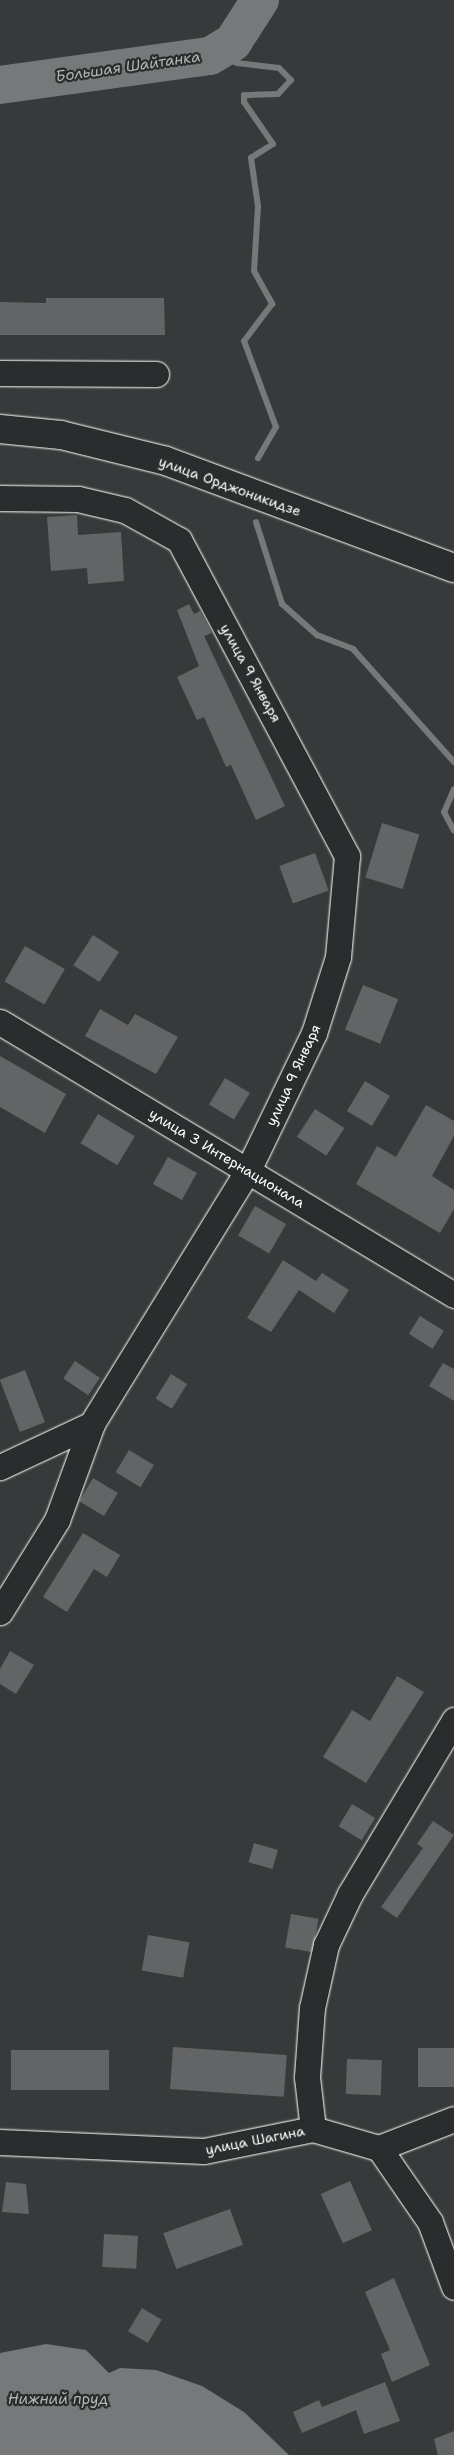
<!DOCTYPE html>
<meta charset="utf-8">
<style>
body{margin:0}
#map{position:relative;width:454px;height:2455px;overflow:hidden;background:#373a3b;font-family:"Shantell Sans",sans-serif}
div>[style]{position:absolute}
.water>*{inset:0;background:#767879}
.stream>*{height:6px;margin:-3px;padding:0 3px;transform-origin:3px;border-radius:3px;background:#767879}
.river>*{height:38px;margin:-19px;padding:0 19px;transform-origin:19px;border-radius:19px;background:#767879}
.building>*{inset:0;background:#636465;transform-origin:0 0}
.roads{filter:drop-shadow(0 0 1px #fff) drop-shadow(0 0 1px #fff)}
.minor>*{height:25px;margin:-12.5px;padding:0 12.5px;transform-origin:12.5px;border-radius:12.5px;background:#2a2d2e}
.major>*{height:28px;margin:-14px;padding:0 14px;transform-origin:14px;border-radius:14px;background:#2a2d2e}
span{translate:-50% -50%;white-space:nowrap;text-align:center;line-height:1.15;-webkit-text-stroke:4.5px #2a2d2e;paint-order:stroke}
.street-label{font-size:14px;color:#fff}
.water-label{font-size:15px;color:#b4b5b5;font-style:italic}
</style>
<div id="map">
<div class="water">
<i style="clip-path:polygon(46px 2344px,86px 2350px,109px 2373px,120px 2368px,156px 2370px,202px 2386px,244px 2412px,289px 2455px,0 2455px,0 2353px)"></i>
</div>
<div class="stream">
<i style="left:223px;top:50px;width:10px;rotate:61deg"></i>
<i style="left:228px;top:59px;width:10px;rotate:24deg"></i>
<i style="left:237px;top:63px;width:42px;rotate:6.8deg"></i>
<i style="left:279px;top:68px;width:17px;rotate:45deg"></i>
<i style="left:291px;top:80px;width:19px;rotate:133deg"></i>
<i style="left:278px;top:94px;width:34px;rotate:178deg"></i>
<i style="left:244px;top:95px;width:7px;rotate:90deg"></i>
<i style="left:244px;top:102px;width:51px;rotate:55.4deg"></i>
<i style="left:273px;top:144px;width:26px;rotate:148deg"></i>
<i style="left:251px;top:158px;width:49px;rotate:81.7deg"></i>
<i style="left:258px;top:206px;width:65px;rotate:93.5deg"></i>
<i style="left:254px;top:271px;width:38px;rotate:61deg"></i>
<i style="left:272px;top:304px;width:46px;rotate:127.1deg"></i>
<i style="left:244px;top:341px;width:92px;rotate:69.6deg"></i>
<i style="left:276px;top:427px;width:36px;rotate:120deg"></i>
<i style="left:256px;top:522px;width:86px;rotate:72.4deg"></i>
<i style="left:282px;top:604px;width:47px;rotate:41.5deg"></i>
<i style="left:317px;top:635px;width:39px;rotate:21deg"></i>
<i style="left:353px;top:649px;width:152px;rotate:48.2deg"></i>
<i style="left:454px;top:789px;width:25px;rotate:113deg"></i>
<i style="left:444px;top:812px;width:21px;rotate:62deg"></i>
</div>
<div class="river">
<i style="left:0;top:85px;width:212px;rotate:-7.9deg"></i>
<i style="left:210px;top:56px;width:27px;rotate:-31deg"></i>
<i style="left:233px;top:42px;width:50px;rotate:-57.3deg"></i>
</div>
<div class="building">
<i style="clip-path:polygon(46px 298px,164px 298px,165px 335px,0 335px,0 302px,46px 303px)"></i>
<i style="clip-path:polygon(77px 515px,78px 535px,121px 532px,124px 581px,88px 584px,87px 568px,51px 571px,47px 517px)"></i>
<i style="clip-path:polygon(189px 604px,194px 614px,200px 611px,212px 633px,204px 636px,285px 806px,256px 820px,231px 765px,226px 767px,204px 717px,197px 720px,177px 677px,199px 666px,177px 610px)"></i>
<i style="left:382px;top:823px;width:39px;height:57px;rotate:17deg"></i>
<i style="left:315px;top:853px;width:40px;height:38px;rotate:70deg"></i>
<i style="left:93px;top:935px;width:31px;height:36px;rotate:33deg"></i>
<i style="left:25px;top:946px;width:46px;height:41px;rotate:30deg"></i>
<i style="left:363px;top:985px;width:38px;height:48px;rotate:22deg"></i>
<i style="clip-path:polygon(100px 1009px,128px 1025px,135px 1014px,178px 1037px,156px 1074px,85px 1036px)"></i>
<i style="clip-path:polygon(0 1056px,66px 1094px,45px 1133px,0 1107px)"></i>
<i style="left:225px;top:1078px;width:29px;height:31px;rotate:31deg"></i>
<i style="left:365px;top:1081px;width:29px;height:35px;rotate:31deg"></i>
<i style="clip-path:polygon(426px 1105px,454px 1121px,454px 1136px,432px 1176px,454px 1190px,454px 1209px,440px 1233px,356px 1184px,377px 1146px,396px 1157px)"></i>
<i style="left:315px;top:1109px;width:35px;height:33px;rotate:33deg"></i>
<i style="left:98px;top:1114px;width:43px;height:34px;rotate:31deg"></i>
<i style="left:168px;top:1157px;width:33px;height:31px;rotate:29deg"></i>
<i style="left:255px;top:1206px;width:36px;height:34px;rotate:30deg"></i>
<i style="clip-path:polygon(283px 1260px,316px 1281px,322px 1273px,349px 1290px,334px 1313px,299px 1290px,271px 1332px,247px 1318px)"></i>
<i style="left:420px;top:1316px;width:28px;height:21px;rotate:32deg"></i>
<i style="left:75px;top:1361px;width:30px;height:21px;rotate:34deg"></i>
<i style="clip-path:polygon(443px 1363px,454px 1369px,454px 1401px,429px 1386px)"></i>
<i style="left:25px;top:1370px;width:56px;height:27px;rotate:69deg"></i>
<i style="left:171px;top:1374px;width:19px;height:29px;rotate:32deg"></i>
<i style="left:129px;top:1450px;width:29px;height:26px;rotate:31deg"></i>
<i style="left:93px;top:1478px;width:29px;height:27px;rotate:31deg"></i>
<i style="clip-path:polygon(83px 1533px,120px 1555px,107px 1577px,94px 1569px,67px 1612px,43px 1597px)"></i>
<i style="clip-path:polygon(10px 1651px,34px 1665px,16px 1694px,0 1684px,0 1669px)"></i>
<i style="clip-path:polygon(397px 1676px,424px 1692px,366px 1783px,323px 1757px,352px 1710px,370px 1721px)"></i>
<i style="left:352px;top:1804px;width:27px;height:26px;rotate:31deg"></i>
<i style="clip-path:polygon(433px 1821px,454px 1835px,397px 1918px,381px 1907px,423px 1848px,417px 1844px)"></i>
<i style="left:254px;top:1843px;width:25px;height:20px;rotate:16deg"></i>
<i style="left:291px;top:1914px;width:28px;height:34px;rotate:10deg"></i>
<i style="left:148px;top:1935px;width:42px;height:36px;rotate:10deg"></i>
<i style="left:173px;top:2047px;width:114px;height:42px;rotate:4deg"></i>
<i style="left:454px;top:2048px;width:39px;height:36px;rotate:90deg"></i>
<i style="left:109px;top:2050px;width:40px;height:98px;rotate:90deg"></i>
<i style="left:347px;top:2059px;width:35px;height:35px;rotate:2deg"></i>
<i style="left:350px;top:2181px;width:54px;height:32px;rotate:66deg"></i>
<i style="clip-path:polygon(6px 2182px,26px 2184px,29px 2214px,2px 2212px)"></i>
<i style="left:230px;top:2209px;width:38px;height:71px;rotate:70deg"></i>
<i style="left:104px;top:2234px;width:34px;height:33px;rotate:3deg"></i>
<i style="clip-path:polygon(394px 2278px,430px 2365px,392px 2382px,381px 2354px,390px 2350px,365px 2292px)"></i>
<i style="left:142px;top:2308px;width:23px;height:27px;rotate:31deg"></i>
<i style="clip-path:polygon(385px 2382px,400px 2421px,364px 2434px,356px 2410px,302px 2433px,293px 2412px,319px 2400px,322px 2407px)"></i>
<i style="clip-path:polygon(454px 2431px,454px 2455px,438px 2455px,434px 2439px)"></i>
</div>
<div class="roads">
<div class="minor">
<i style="left:0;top:373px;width:156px;rotate:0.4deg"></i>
<i style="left:0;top:498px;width:78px;rotate:0.7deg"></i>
<i style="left:78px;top:499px;width:48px;rotate:13.2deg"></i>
<i style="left:125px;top:510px;width:62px;rotate:29.1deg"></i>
<i style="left:179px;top:540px;width:358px;rotate:62deg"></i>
<i style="left:347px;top:856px;width:101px;rotate:95.1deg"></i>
<i style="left:338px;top:957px;width:80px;rotate:107.5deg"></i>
<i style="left:314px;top:1033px;width:152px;rotate:115.7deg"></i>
<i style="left:248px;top:1170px;width:298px;rotate:121.6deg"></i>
<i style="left:92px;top:1424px;width:102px;rotate:154.9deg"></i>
<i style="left:0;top:1022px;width:530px;rotate:31.02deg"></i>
<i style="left:0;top:1612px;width:108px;rotate:-58.2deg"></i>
<i style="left:57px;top:1520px;width:102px;rotate:-70deg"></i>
<i style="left:313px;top:2129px;width:52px;rotate:-96.6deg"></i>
<i style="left:307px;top:2077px;width:69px;rotate:-85.9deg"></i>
<i style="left:312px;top:2008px;width:65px;rotate:-77.5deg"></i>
<i style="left:326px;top:1945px;width:56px;rotate:-64.8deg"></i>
<i style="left:350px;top:1894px;width:203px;rotate:-59.1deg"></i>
<i style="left:0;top:2142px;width:204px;rotate:2.5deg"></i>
<i style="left:204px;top:2151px;width:111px;rotate:-11.4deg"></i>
<i style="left:313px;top:2129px;width:69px;rotate:16.1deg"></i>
<i style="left:379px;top:2148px;width:90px;rotate:55.4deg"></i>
<i style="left:430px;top:2222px;width:69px;rotate:69.7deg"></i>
<i style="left:379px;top:2148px;width:80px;rotate:-21.1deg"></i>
</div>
<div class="major">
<i style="left:0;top:429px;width:61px;rotate:5.6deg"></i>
<i style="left:61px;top:435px;width:108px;rotate:13.9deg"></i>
<i style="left:166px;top:461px;width:307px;rotate:20.4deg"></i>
</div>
</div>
<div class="street-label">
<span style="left:230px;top:486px;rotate:20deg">улица Орджоникидзе</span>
<span style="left:251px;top:673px;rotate:61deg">улица 9 Января</span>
<span style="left:293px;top:1075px;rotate:-65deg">улица 9 Января</span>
<span style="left:227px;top:1158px;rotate:31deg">улица 3 Интернационала</span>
<span style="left:255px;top:2140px;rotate:-11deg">улица Шагина</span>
</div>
<div class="water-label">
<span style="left:128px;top:67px;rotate:-8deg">Большая Шайтанка</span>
<span style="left:58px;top:2400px">Нижний пруд</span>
</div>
</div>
